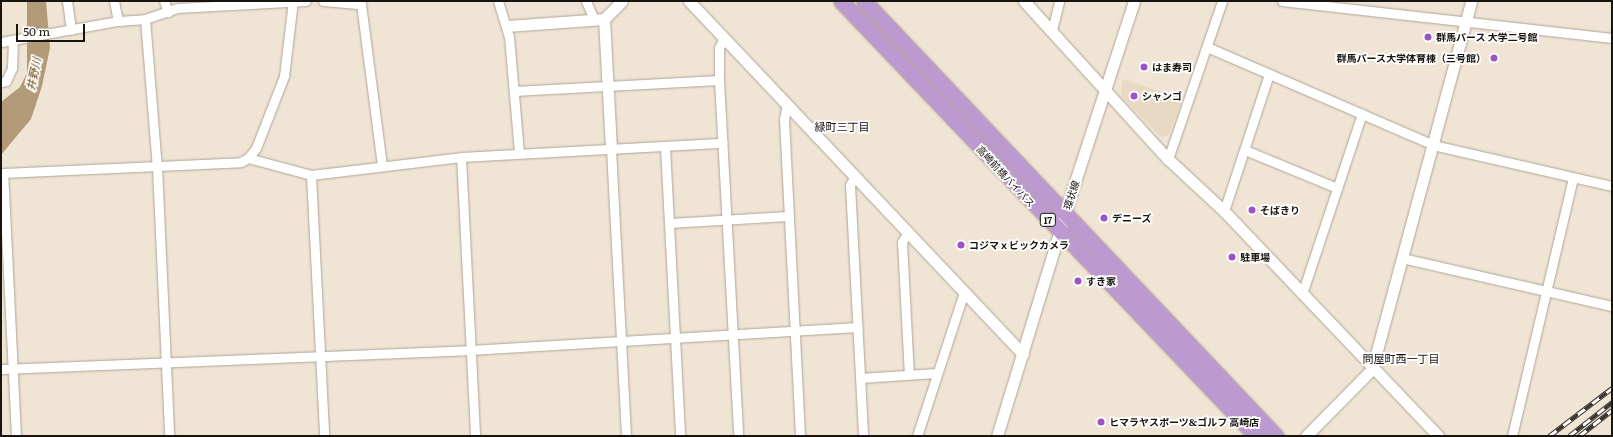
<!DOCTYPE html>
<meta charset="utf-8">
<style>
body{margin:0}
#map{position:relative;width:1613px;height:437px;overflow:hidden;background:#f0e5d5;font-family:Literata,"Noto Sans JP",serif}
div>[style]{position:absolute}
.built>*{inset:0;background:#e9d8c2}
.water>*{inset:0;background:#b29a79}
.roads{filter:drop-shadow(0 0 1px #afa495) drop-shadow(0 0 1px #afa495)}
.minor>*{height:9px;margin:-4.5px;padding:0 4.5px;transform-origin:4.5px;border-radius:4.5px;background:#fff}
.tertiary>*{height:11px;margin:-5.5px;padding:0 5.5px;transform-origin:5.5px;border-radius:5.5px;background:#fff}
.trunk>*{height:15px;margin:-7.5px;padding:0 7.5px;transform-origin:7.5px;border-radius:7.5px;background:#bc9ad0}
.rail>*{height:4.5px;margin-top:-2.25px;transform-origin:0;background:repeating-linear-gradient(90deg,#fff 0 9px,#39342d 0 18px);box-sizing:border-box;border-block:1px solid #39342d}
.dots>*{width:11px;height:11px;translate:-50% -50%;box-sizing:border-box;border:2px solid #fff;border-radius:50%}
span{translate:-50% -50%;white-space:nowrap;text-align:center;line-height:1.15;-webkit-text-stroke:3.5px #fff;paint-order:stroke}
.shield-label span{padding:1px 3px;background:#fff;border:1px solid;border-radius:3px;-webkit-text-stroke-width:0}
.shield-label{font-size:9px;color:#18140f;font-weight:700}
.poi-label{font-size:10px;color:#18140f;font-weight:700}
.left{translate:0 -50%;text-align:left}
.right{translate:-100% -50%;text-align:right}
.street-label{font-size:10px;color:#18140f}
.water-label{font-size:11px;color:#644304;font-style:italic}
.neighbourhood-label{font-size:11px;color:#18140f}
.frame{position:absolute;inset:0;border:2px solid #18140f;pointer-events:none}
.scale{position:absolute;left:16px;top:24px;width:69px;height:18px;box-sizing:border-box;border:2px solid #18140f;border-top:0;padding-left:5px;font-size:12px;line-height:14px;white-space:nowrap;color:#18140f;-webkit-text-stroke:3px #fff;paint-order:stroke}
</style>
<div id="map">
<div class="built">
<i style="clip-path:polygon(1123px 79px,1182px 99px,1169px 135px,1161px 137px,1122px 97px,1121px 87px)"></i>
</div>
<div class="water">
<i style="clip-path:polygon(27px 1px,46px 1px,50px 48px,42px 86px,31px 119px,1px 155px,1px 102px,20px 87px,27px 73px)"></i>
</div>
<div class="roads">
<div class="minor">
<i style="left:67px;top:1px;width:29px;rotate:82deg"></i>
<i style="left:114px;top:1px;width:20px;rotate:79deg"></i>
<i style="left:164px;top:1px;width:12px;rotate:70deg"></i>
<i style="left:323px;top:1px;width:38px;rotate:5deg"></i>
<i style="left:361px;top:4px;width:162px;rotate:82.6deg"></i>
<i style="left:498px;top:1px;width:37px;rotate:73deg"></i>
<i style="left:509px;top:36px;width:117px;rotate:85.1deg"></i>
<i style="left:586px;top:1px;width:21px;rotate:67deg"></i>
<i style="left:1282px;top:1px;width:332px;rotate:6.4deg"></i>
<i style="left:145px;top:19px;width:148px;rotate:85.4deg"></i>
<i style="left:157px;top:167px;width:269px;rotate:87.4deg"></i>
<i style="left:1052px;top:30px;width:30px;rotate:-76deg"></i>
<i style="left:724px;top:38px;width:11px;rotate:117deg"></i>
<i style="left:719px;top:48px;width:32px;rotate:90deg"></i>
<i style="left:719px;top:80px;width:357px;rotate:86.9deg"></i>
<i style="left:1px;top:42px;width:119px;rotate:-10.2deg"></i>
<i style="left:118px;top:21px;width:27px;rotate:-4deg"></i>
<i style="left:145px;top:19px;width:34px;rotate:-19deg"></i>
<i style="left:177px;top:8px;width:129px;rotate:-3.1deg"></i>
<i style="left:1207px;top:47px;width:246px;rotate:23.4deg"></i>
<i style="left:1433px;top:145px;width:184px;rotate:12.9deg"></i>
<i style="left:1px;top:82px;width:5px;rotate:-11deg"></i>
<i style="left:6px;top:81px;width:14px;rotate:-65deg"></i>
<i style="left:12px;top:68px;width:28px;rotate:-88deg"></i>
<i style="left:514px;top:91px;width:205px;rotate:-3.1deg"></i>
<i style="left:787px;top:104px;width:15px;rotate:101deg"></i>
<i style="left:784px;top:119px;width:317px;rotate:87.1deg"></i>
<i style="left:665px;top:147px;width:289px;rotate:87deg"></i>
<i style="left:611px;top:149px;width:287px;rotate:87deg"></i>
<i style="left:1245px;top:150px;width:100px;rotate:22.4deg"></i>
<i style="left:461px;top:157px;width:279px;rotate:87.1deg"></i>
<i style="left:248px;top:158px;width:65px;rotate:15.1deg"></i>
<i style="left:311px;top:175px;width:151px;rotate:-6.8deg"></i>
<i style="left:461px;top:157px;width:262px;rotate:-3.1deg"></i>
<i style="left:1168px;top:159px;width:167px;rotate:-71.1deg"></i>
<i style="left:311px;top:175px;width:261px;rotate:87.1deg"></i>
<i style="left:855px;top:176px;width:10px;rotate:119deg"></i>
<i style="left:850px;top:185px;width:251px;rotate:87deg"></i>
<i style="left:1224px;top:211px;width:144px;rotate:-71.8deg"></i>
<i style="left:669px;top:223px;width:119px;rotate:-3.4deg"></i>
<i style="left:908px;top:232px;width:12px;rotate:121deg"></i>
<i style="left:902px;top:242px;width:132px;rotate:87deg"></i>
<i style="left:1402px;top:258px;width:215px;rotate:12.9deg"></i>
<i style="left:1302px;top:294px;width:190px;rotate:-71.6deg"></i>
<i style="left:1px;top:369px;width:469px;rotate:-2.3deg"></i>
<i style="left:470px;top:350px;width:388px;rotate:-3.4deg"></i>
<i style="left:860px;top:378px;width:76px;rotate:-3.8deg"></i>
<i style="left:16px;top:436px;width:263px;rotate:-92.8deg"></i>
<i style="left:3px;top:173px;width:238px;rotate:-2.6deg"></i>
<i style="left:241px;top:162px;width:8px;rotate:-30deg"></i>
<i style="left:248px;top:158px;width:13px;rotate:-51deg"></i>
<i style="left:256px;top:148px;width:77px;rotate:-68.7deg"></i>
<i style="left:284px;top:76px;width:76px;rotate:-83.2deg"></i>
<i style="left:917px;top:436px;width:151px;rotate:-71.9deg"></i>
<i style="left:1512px;top:436px;width:265px;rotate:-76.7deg"></i>
</div>
<div class="tertiary">
<i style="left:689px;top:1px;width:486px;rotate:46.6deg"></i>
<i style="left:1024px;top:1px;width:214px;rotate:47.7deg"></i>
<i style="left:1168px;top:159px;width:76px;rotate:42.9deg"></i>
<i style="left:1224px;top:211px;width:311px;rotate:46.4deg"></i>
<i style="left:604px;top:19px;width:130px;rotate:86.9deg"></i>
<i style="left:507px;top:26px;width:97px;rotate:-4.1deg"></i>
<i style="left:604px;top:19px;width:25px;rotate:-45deg"></i>
<i style="left:997px;top:436px;width:253px;rotate:-73deg"></i>
<i style="left:1071px;top:194px;width:203px;rotate:-71.9deg"></i>
<i style="left:1306px;top:436px;width:94px;rotate:-45.4deg"></i>
<i style="left:1372px;top:369px;width:381px;rotate:-74.9deg"></i>
</div>
<div class="trunk">
<i style="left:841px;top:1px;width:601px;rotate:46.35deg"></i>
<i style="left:864px;top:1px;width:599px;rotate:46.56deg"></i>
</div>
</div>
<div class="rail">
<i style="left:1549px;top:436px;width:79px;rotate:-37.3deg"></i>
<i style="left:1569px;top:436px;width:55px;rotate:-38.3deg"></i>
<i style="left:1579px;top:436px;width:42px;rotate:-38.2deg"></i>
</div>
<div class="dots">
<i style="left:1428px;top:37px;background:#9e53c5"></i>
<i style="left:1494px;top:58px;background:#9e53c5"></i>
<i style="left:1144px;top:67px;background:#9e53c5"></i>
<i style="left:1134px;top:96px;background:#9e53c5"></i>
<i style="left:1252px;top:210px;background:#9e53c5"></i>
<i style="left:1104px;top:218px;background:#9e53c5"></i>
<i style="left:961px;top:245px;background:#9e53c5"></i>
<i style="left:1232px;top:257px;background:#9e53c5"></i>
<i style="left:1078px;top:281px;background:#9e53c5"></i>
<i style="left:1101px;top:422px;background:#9e53c5"></i>
</div>
<div class="shield-label">
<span style="left:1048px;top:220px">17</span>
</div>
<div class="poi-label">
<span class="left" style="left:1436px;top:37px">群馬パース 大学二号館</span>
<span class="right" style="left:1486px;top:58px">群馬パース大学体育棟（三号館）</span>
<span class="left" style="left:1152px;top:67px">はま寿司</span>
<span class="left" style="left:1142px;top:96px">シャンゴ</span>
<span class="left" style="left:1260px;top:210px">そばきり</span>
<span class="left" style="left:1112px;top:218px">デニーズ</span>
<span class="left" style="left:969px;top:245px">コジマｘビックカメラ</span>
<span class="left" style="left:1240px;top:257px">駐車場</span>
<span class="left" style="left:1086px;top:281px">すき家</span>
<span class="left" style="left:1109px;top:422px">ヒマラヤスポーツ&amp;ゴルフ 高崎店</span>
</div>
<div class="street-label">
<span style="left:1006px;top:176px;rotate:47deg">高崎前橋バイパス</span>
<span style="left:1071px;top:195px;rotate:-72deg">環状線</span>
</div>
<div class="water-label">
<span style="left:33px;top:74px;rotate:-78deg">井野川</span>
</div>
<div class="neighbourhood-label">
<span style="left:842px;top:126px">緑町三丁目</span>
<span style="left:1401px;top:358px">問屋町西一丁目</span>
</div>
<div class="frame"></div>
<div class="scale">50 m</div>
</div>
